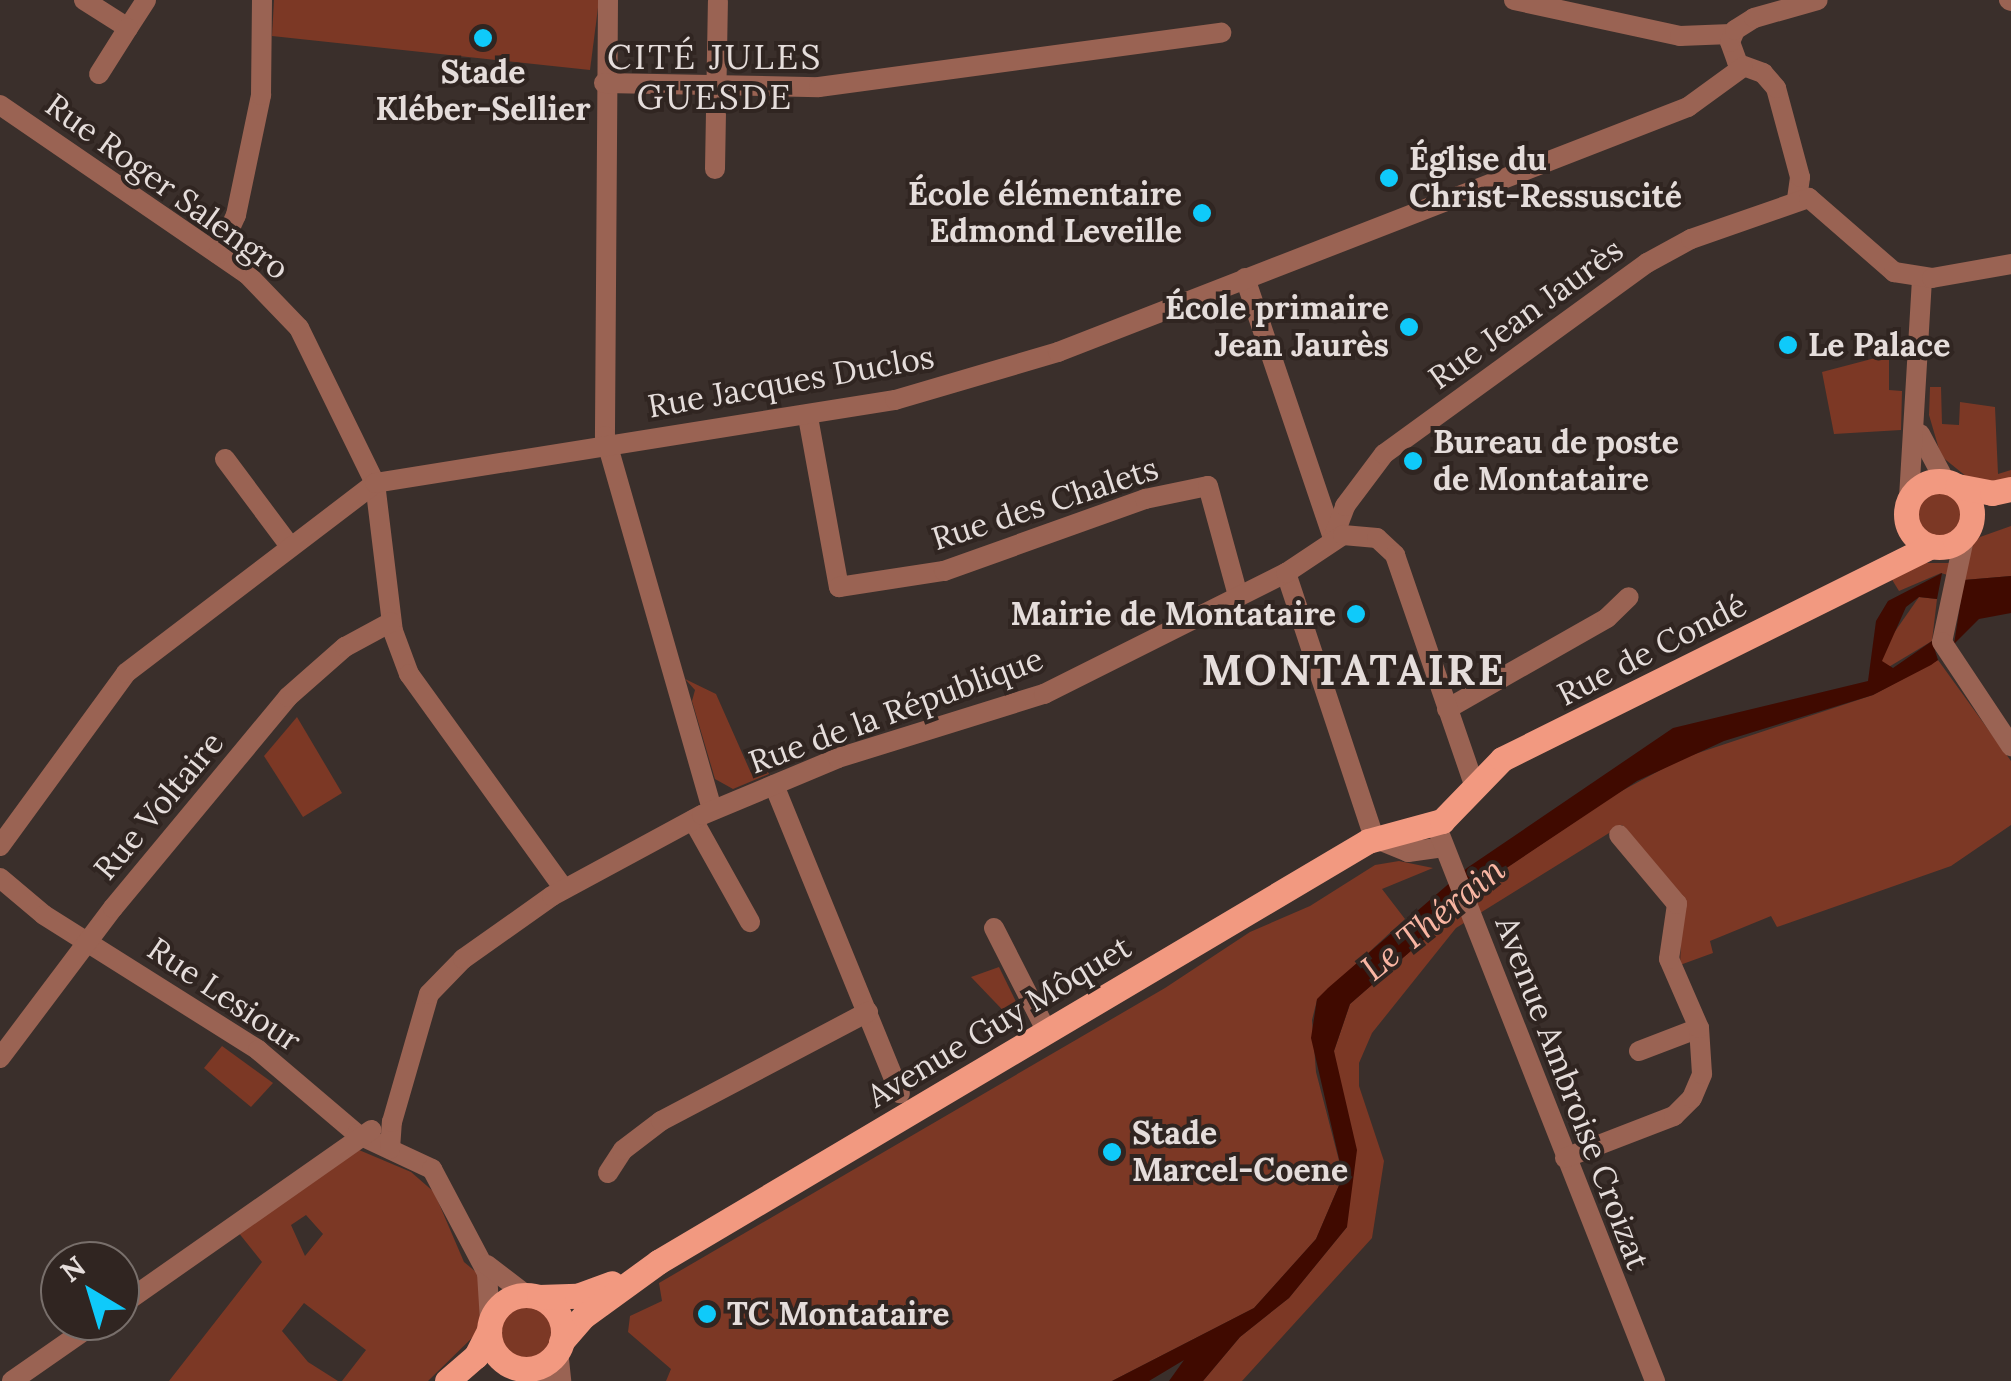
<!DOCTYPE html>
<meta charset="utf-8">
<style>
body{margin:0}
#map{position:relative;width:2011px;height:1381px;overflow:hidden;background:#3a2f2b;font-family:Lora,serif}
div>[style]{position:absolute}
.green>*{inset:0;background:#7c3825}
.round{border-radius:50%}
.water>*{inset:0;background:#400a00}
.minor>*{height:20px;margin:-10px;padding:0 10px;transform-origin:10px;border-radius:10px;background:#9a6353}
.major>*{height:25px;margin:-12.5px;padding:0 12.5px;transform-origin:12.5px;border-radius:12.5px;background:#f29980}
.major>.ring{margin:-12.5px;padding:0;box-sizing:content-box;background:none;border:25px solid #f29980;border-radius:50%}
.dots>*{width:28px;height:28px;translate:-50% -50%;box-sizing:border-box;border:5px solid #302521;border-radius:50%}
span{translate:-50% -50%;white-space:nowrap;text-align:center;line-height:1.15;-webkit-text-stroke:8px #302521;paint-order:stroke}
.poi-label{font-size:32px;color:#e5dddb;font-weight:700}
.left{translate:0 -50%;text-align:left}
.right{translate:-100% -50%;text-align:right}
.street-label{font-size:32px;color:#e5dddb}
.neighbourhood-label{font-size:35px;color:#e5dddb;letter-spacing:2.5px}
.water-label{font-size:35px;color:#f9b6a3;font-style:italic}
.district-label{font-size:42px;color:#e5dddb;font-weight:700;letter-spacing:2.5px}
.north{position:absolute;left:40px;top:1241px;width:100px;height:100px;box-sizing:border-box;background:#302521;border:2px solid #786f6b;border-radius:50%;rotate:322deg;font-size:28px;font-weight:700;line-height:40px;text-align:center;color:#e5dddb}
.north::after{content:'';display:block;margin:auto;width:35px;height:45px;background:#0fcafa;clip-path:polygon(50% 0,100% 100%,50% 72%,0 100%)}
</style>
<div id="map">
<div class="green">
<i style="clip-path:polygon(274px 0,599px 0,590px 70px,272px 36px)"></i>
<i style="clip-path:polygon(1879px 357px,1889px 357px,1889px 390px,1902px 391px,1901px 430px,1834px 434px,1822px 372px)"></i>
<i style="clip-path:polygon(1930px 387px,1941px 387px,1942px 424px,1959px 425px,1960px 402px,1995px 407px,1998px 474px,2011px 470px,2011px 479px,1994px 484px,1967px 477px,1941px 456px,1929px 415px)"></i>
<i class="round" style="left:1918px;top:492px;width:44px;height:44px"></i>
<i style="clip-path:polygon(2011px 526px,2011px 576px,1964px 580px,1941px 573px,1899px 591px,1891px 578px,1916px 563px,1951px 563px,1980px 537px)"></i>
<i style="clip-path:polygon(1919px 597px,1937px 599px,1932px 641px,1887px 668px,1881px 661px,1889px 640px)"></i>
<i style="clip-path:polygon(1938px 660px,2011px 761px,2011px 825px,1951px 866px,1777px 927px,1771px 916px,1710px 941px,1713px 953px,1680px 965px,1683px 897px,1622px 825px,1456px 928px,1372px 1033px,1359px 1063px,1359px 1086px,1384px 1161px,1372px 1238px,1242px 1381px,1203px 1381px,1240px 1337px,1289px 1298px,1347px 1227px,1334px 1051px,1350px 1004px,1505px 869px,1614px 795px,1683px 758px,1873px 695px)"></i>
<i style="clip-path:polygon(685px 679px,716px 694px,751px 773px,766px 767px,769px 774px,733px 789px,715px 779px,692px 701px,695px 690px)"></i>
<i style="clip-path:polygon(297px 717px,342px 793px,303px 817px,264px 756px)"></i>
<i style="clip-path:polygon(1399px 861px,1433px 868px,1382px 889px,1405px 919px,1317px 1000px,1312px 1020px,1316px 1072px,1343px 1176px,1316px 1239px,1254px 1308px,1112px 1381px,666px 1381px,671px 1369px,628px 1332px,630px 1316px,662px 1301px,659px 1283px,1165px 988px,1250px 932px,1310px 906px,1375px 865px)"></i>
<i style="clip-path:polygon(999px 967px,1021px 1012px,1016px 1024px,971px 977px)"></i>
<i style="clip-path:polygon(222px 1046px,273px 1083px,251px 1107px,204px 1068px)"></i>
<i style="clip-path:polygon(evenodd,359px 1150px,411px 1172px,434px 1192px,464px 1262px,482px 1277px,486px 1297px,477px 1333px,428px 1381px,342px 1381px,366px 1350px,304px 1303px,282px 1331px,308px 1362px,338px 1381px,169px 1381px,262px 1262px,238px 1232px,359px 1150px,306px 1215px,323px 1234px,305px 1256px,291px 1225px,306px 1215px)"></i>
<i class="round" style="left:499px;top:1304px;width:54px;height:54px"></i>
</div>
<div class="water">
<i style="clip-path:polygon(1942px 573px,1937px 599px,1919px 597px,1906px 607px,1882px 661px,1893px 668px,1932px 641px,1938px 660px,1931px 665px,1873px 695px,1724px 741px,1637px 781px,1505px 869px,1350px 1004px,1334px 1051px,1357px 1150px,1347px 1227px,1289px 1298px,1240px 1337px,1203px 1381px,1169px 1381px,1184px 1360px,1149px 1381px,1112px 1381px,1254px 1308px,1316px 1239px,1343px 1176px,1311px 1038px,1317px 999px,1328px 988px,1467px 868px,1673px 728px,1868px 681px,1876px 621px,1888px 601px)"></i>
<i style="clip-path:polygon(2011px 576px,2011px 613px,1979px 619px,1954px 644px,1964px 580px)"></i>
</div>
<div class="minor">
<i style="left:84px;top:0;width:52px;rotate:32.5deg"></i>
<i style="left:128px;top:28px;width:33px;rotate:-57deg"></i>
<i style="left:608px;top:0;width:436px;rotate:90.4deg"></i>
<i style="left:605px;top:436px;width:389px;rotate:74deg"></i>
<i style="left:1514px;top:0;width:170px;rotate:12.2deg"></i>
<i style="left:1680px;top:36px;width:51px;rotate:-2.2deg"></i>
<i style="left:2009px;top:0;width:2px;rotate:27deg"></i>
<i style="left:99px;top:74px;width:54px;rotate:-57.8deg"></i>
<i style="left:604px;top:83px;width:215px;rotate:1.1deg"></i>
<i style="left:819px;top:87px;width:406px;rotate:-7.7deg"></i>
<i style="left:0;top:105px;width:299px;rotate:34.4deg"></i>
<i style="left:247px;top:274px;width:75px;rotate:46.1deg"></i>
<i style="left:299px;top:328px;width:173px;rotate:63.9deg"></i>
<i style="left:375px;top:483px;width:149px;rotate:83.1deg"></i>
<i style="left:393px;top:631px;width:46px;rotate:69.6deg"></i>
<i style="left:409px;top:674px;width:265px;rotate:54.2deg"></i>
<i style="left:715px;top:169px;width:167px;rotate:-89deg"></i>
<i style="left:1797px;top:199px;width:22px;rotate:-82deg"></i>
<i style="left:1800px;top:177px;width:92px;rotate:-105.1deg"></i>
<i style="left:1776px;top:88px;width:20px;rotate:-131deg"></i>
<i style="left:1763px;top:73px;width:27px;rotate:-160deg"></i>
<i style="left:1738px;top:64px;width:23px;rotate:-110deg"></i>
<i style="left:1730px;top:42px;width:13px;rotate:-67deg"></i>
<i style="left:1735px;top:30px;width:22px;rotate:-32deg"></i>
<i style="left:1754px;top:18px;width:66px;rotate:-15.7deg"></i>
<i style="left:218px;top:254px;width:43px;rotate:-65.2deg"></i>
<i style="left:236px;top:215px;width:123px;rotate:-78.2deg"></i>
<i style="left:261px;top:95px;width:95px;rotate:-89.4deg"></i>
<i style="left:1245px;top:278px;width:274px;rotate:71.3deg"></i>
<i style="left:808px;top:417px;width:173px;rotate:79.7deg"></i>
<i style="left:839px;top:587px;width:106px;rotate:-8.7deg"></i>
<i style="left:944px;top:571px;width:214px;rotate:-19.7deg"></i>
<i style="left:1145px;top:499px;width:64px;rotate:-11.7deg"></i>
<i style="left:1208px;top:486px;width:114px;rotate:74.7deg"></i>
<i style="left:1920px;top:434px;width:53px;rotate:62deg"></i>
<i style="left:225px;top:459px;width:107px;rotate:53.3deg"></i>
<i style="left:1909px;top:498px;width:219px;rotate:-86.6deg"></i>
<i style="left:1965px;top:534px;width:110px;rotate:102deg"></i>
<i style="left:1942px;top:642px;width:125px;rotate:56.4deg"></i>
<i style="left:1333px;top:538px;width:34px;rotate:-69deg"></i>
<i style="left:1345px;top:506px;width:65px;rotate:-53.1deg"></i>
<i style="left:1384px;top:454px;width:325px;rotate:-36deg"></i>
<i style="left:1647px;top:263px;width:50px;rotate:-28.6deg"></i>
<i style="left:1691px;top:239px;width:125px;rotate:-19.2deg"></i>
<i style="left:1809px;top:198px;width:113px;rotate:41deg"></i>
<i style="left:1894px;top:272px;width:38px;rotate:9deg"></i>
<i style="left:1932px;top:278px;width:80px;rotate:-10deg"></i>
<i style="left:1286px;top:573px;width:279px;rotate:71.6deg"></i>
<i style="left:1374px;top:838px;width:37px;rotate:22deg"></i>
<i style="left:1408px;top:852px;width:36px;rotate:-8deg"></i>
<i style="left:1447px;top:709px;width:184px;rotate:-29.6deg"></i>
<i style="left:1607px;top:618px;width:30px;rotate:-44deg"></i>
<i style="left:774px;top:785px;width:333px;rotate:67.8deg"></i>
<i style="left:693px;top:820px;width:117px;rotate:60.8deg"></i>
<i style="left:1436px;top:825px;width:598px;rotate:68.5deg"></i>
<i style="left:0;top:846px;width:214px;rotate:-53.9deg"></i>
<i style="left:126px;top:673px;width:313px;rotate:-37.3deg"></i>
<i style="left:375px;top:483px;width:527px;rotate:-9.07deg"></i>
<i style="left:895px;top:400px;width:170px;rotate:-16.4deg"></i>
<i style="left:1058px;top:352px;width:676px;rotate:-21.25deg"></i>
<i style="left:1688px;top:107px;width:68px;rotate:-36deg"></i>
<i style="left:0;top:878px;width:57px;rotate:40.1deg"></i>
<i style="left:44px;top:915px;width:253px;rotate:32.2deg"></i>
<i style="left:258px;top:1050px;width:130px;rotate:40.3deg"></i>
<i style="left:357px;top:1134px;width:83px;rotate:25deg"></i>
<i style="left:432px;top:1169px;width:118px;rotate:62.1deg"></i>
<i style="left:487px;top:1273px;width:48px;rotate:86.4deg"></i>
<i style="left:994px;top:928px;width:117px;rotate:63deg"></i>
<i style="left:1639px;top:1051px;width:64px;rotate:-21deg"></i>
<i style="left:0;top:1058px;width:188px;rotate:-53deg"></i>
<i style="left:113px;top:908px;width:274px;rotate:-50.3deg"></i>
<i style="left:288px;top:697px;width:76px;rotate:-41.3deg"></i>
<i style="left:345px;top:647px;width:52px;rotate:-28.5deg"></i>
<i style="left:390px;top:1149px;width:27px;rotate:-86deg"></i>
<i style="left:392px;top:1122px;width:133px;rotate:-73.9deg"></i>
<i style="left:429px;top:994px;width:49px;rotate:-45.8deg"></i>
<i style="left:463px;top:959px;width:109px;rotate:-35.3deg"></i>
<i style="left:552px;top:896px;width:170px;rotate:-28.4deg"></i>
<i style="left:702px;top:815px;width:147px;rotate:-22.7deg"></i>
<i style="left:838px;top:758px;width:216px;rotate:-17.3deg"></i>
<i style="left:1044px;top:694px;width:271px;rotate:-26.6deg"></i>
<i style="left:1286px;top:573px;width:69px;rotate:-33.7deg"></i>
<i style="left:1343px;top:535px;width:34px;rotate:5deg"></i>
<i style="left:1377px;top:538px;width:25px;rotate:43deg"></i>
<i style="left:1395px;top:555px;width:245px;rotate:71deg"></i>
<i style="left:1565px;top:1158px;width:117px;rotate:-21.1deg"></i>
<i style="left:1674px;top:1116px;width:25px;rotate:-45deg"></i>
<i style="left:1692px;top:1098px;width:26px;rotate:-67deg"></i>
<i style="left:1702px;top:1074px;width:46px;rotate:-93.7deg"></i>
<i style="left:1699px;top:1028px;width:75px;rotate:-113.5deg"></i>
<i style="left:1669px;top:959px;width:56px;rotate:-81.7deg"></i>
<i style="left:1677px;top:904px;width:90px;rotate:-130deg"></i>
<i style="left:608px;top:1173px;width:27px;rotate:-57deg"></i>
<i style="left:623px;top:1150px;width:48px;rotate:-37.3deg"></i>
<i style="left:661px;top:1121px;width:234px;rotate:-27.8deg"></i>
<i style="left:487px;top:1265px;width:48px;rotate:37.3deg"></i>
<i style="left:120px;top:1306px;width:307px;rotate:-35deg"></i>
<i style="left:558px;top:1350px;width:31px;rotate:84deg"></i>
<i style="left:527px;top:1369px;width:21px;rotate:35deg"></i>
<i style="left:12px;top:1381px;width:105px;rotate:-34.9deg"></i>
</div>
<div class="major">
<i class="ring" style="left:1906px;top:481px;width:41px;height:41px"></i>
<i style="left:1957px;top:486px;width:36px;rotate:11deg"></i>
<i style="left:1992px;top:493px;width:19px;rotate:-12deg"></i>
<i class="ring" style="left:489px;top:1295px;width:49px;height:49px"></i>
<i style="left:539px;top:1297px;width:38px;rotate:-2deg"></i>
<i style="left:577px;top:1296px;width:37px;rotate:-20deg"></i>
<i style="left:561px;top:1342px;width:35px;rotate:-49deg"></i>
<i style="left:584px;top:1316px;width:92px;rotate:-36.1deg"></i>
<i style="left:658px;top:1262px;width:825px;rotate:-30.67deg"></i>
<i style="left:1368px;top:841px;width:77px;rotate:-15.1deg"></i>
<i style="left:1442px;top:821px;width:86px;rotate:-45.9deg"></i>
<i style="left:1502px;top:759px;width:479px;rotate:-26.4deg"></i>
<i style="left:447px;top:1381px;width:38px;rotate:-41deg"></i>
<i style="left:476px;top:1356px;width:29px;rotate:-63deg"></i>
</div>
<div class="dots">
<i style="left:483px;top:38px;background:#0fcafa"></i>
<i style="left:1389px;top:178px;background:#0fcafa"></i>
<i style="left:1202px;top:213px;background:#0fcafa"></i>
<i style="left:1409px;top:327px;background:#0fcafa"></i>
<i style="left:1788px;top:345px;background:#0fcafa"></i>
<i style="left:1413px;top:461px;background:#0fcafa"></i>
<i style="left:1356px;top:614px;background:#0fcafa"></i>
<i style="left:1112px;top:1152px;background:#0fcafa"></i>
<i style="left:707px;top:1314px;background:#0fcafa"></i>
</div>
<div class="poi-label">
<span style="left:483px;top:91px">Stade<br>Kléber-Sellier</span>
<span class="left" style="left:1409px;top:178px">Église du<br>Christ-Ressuscité</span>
<span class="right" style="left:1182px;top:213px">École élémentaire<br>Edmond Leveille</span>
<span class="right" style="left:1389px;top:327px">École primaire<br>Jean Jaurès</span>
<span class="left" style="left:1808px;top:345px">Le Palace</span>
<span class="left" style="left:1433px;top:461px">Bureau de poste<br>de Montataire</span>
<span class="right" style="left:1336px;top:614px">Mairie de Montataire</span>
<span class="left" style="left:1132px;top:1152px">Stade<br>Marcel-Coene</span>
<span class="left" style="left:727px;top:1314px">TC Montataire</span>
</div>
<div class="street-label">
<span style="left:167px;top:187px;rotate:36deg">Rue Roger Salengro</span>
<span style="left:1526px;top:314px;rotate:-36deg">Rue Jean Jaurès</span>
<span style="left:791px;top:382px;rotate:-10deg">Rue Jacques Duclos</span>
<span style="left:1045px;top:504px;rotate:-18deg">Rue des Chalets</span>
<span style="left:1652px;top:650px;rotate:-27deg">Rue de Condé</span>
<span style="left:896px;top:711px;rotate:-20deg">Rue de la République</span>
<span style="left:159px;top:806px;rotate:-50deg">Rue Voltaire</span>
<span style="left:224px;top:995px;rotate:34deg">Rue Lesiour</span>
<span style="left:999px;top:1022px;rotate:-31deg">Avenue Guy Môquet</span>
<span style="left:1572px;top:1093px;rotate:69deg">Avenue Ambroise Croizat</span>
</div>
<div class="neighbourhood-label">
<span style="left:715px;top:77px">CITÉ JULES<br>GUESDE</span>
</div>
<div class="water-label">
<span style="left:1433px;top:919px;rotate:-39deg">Le Thérain</span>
</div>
<div class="district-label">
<span style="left:1354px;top:670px">MONTATAIRE</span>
</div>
<div class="north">N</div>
</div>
